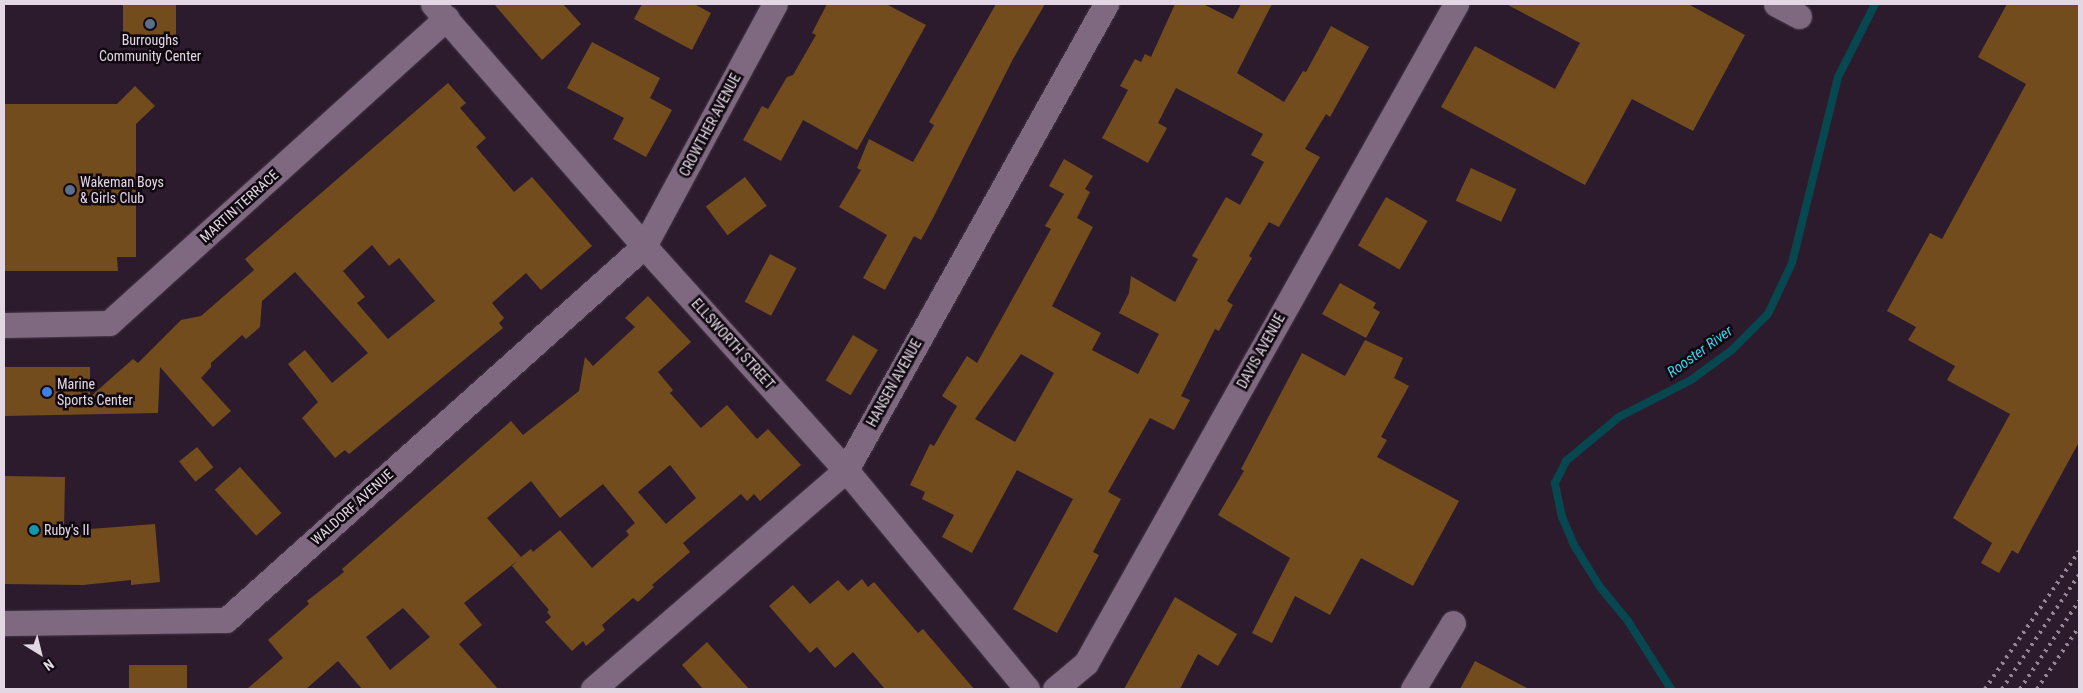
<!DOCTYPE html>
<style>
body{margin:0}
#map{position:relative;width:2083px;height:693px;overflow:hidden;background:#2c1b2d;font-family:"Roboto Condensed",sans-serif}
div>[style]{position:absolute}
.stream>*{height:8px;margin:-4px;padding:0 4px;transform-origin:4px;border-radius:4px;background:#064750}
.building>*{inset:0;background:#734c1d;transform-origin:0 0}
.roads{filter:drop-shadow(0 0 1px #453746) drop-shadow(0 0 1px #453746)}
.street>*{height:25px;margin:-12.5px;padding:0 12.5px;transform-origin:12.5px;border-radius:12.5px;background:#7e6980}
.rail>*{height:4px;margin-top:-2px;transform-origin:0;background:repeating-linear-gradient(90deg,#958796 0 2.5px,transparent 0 7.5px)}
.dots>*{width:14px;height:14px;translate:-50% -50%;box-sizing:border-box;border:2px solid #100810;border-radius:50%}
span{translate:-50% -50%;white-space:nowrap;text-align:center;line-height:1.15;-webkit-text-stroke:5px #100810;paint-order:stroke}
.poi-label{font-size:14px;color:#e2d7e3}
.left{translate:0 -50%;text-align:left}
.street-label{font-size:14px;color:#e2d7e3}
.water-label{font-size:15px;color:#32d8f0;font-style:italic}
.frame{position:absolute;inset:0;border:5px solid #e2d7e3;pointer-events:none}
.north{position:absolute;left:15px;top:628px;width:50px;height:50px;-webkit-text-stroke:4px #100810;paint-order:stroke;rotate:144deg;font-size:14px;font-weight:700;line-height:20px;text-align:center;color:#e2d7e3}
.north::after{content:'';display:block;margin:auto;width:18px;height:22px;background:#e2d7e3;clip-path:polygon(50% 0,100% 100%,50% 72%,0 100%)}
</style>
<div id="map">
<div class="stream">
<i style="left:1671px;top:689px;width:80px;rotate:-122.3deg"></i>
<i style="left:1628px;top:621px;width:44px;rotate:-129.5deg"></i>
<i style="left:1600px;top:587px;width:49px;rotate:-121.8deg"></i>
<i style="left:1574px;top:545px;width:30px;rotate:-113deg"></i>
<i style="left:1562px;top:517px;width:35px;rotate:-102deg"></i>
<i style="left:1555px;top:483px;width:25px;rotate:-63deg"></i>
<i style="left:1566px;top:461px;width:69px;rotate:-39.7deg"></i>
<i style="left:1619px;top:417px;width:81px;rotate:-27.2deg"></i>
<i style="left:1691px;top:380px;width:51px;rotate:-36.2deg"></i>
<i style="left:1732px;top:350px;width:51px;rotate:-45deg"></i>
<i style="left:1768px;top:314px;width:56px;rotate:-64.8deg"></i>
<i style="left:1792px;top:263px;width:192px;rotate:-76.1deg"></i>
<i style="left:1838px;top:77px;width:82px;rotate:-63.1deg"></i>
</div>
<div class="building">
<i style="left:123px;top:4px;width:53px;height:41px"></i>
<i style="clip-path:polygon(494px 4px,563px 4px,581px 24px,542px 60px)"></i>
<i style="clip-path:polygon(642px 4px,694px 4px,711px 13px,692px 50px,634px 19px)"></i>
<i style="clip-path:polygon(827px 4px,886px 4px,926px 25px,857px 150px,803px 120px,781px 161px,743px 140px,762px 106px,768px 109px,787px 77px,793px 75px,816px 35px,812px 33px)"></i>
<i style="clip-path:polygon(996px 4px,1045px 4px,1013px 59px,933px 218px,921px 240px,914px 236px,885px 290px,863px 278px,887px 235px,839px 207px,861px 170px,857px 168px,869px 139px,913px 162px,934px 125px,929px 122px)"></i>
<i style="clip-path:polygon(evenodd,1175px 4px,1203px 4px,1233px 19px,1241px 4px,1272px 4px,1237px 73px,1284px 102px,1303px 71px,1306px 72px,1331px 26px,1369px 47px,1330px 117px,1326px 114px,1305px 149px,1320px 157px,1279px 227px,1269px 222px,1249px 256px,1252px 258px,1227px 301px,1233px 305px,1219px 331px,1215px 329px,1181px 396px,1190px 400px,1174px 430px,1150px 418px,1108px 492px,1121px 499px,1093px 552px,1099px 555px,1057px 633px,1013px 609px,1073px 499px,1017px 470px,972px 553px,942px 537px,954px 515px,922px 499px,925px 492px,910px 485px,930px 444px,934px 446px,957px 406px,942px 396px,967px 356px,977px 363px,1051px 229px,1045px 226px,1064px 194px,1049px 186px,1064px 159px,1093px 176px,1085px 189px,1090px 192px,1077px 218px,1093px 227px,1052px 306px,1101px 333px,1092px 350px,1138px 374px,1159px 334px,1119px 313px,1129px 293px,1131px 276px,1175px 302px,1198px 259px,1192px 256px,1226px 197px,1240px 205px,1264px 162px,1251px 155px,1263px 134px,1176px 88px,1158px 123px,1167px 128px,1148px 163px,1102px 138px,1128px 90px,1120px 86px,1135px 59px,1141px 62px,1145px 54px,1151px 57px,1175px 4px,1021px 354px,1054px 373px,1015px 442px,975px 419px,1021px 354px)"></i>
<i style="clip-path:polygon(1506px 4px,1688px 4px,1745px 35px,1693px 131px,1632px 99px,1585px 185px,1441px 107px,1475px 46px,1555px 89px,1580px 43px)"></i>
<i style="clip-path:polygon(2007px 4px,2079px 4px,2079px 442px,2018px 554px,2012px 550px,1999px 573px,1981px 563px,1992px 543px,1953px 518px,2010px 414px,1947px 380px,1955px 366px,1908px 340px,1916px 327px,1887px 311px,1930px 233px,1942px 239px,2026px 84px,1978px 57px)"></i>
<i style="clip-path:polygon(592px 42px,660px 78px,650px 98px,672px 110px,646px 157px,613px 139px,624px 118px,567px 88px)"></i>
<i style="clip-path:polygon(evenodd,448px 83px,466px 103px,460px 108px,486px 138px,476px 147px,514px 192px,532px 177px,592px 246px,541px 290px,526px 273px,492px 303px,504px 318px,499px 323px,503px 328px,349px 454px,345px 450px,335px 458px,302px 418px,318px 402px,288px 364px,305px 350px,332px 383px,368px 353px,295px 272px,262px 301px,260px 327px,246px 339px,242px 335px,211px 363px,211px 367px,201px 378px,231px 411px,213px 427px,160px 367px,158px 413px,4px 416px,4px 367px,90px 367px,90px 397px,133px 359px,138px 363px,181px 320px,201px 316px,254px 270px,245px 259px,448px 83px,372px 245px,389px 266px,399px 258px,435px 301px,388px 339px,357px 303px,365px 297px,343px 271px,372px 245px)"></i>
<i style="clip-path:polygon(135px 86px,155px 106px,136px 124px,136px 257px,117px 257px,118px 271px,4px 271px,4px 104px,117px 104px)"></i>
<i style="left:1471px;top:168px;width:50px;height:36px;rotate:25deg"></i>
<i style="left:745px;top:177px;width:36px;height:49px;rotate:53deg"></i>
<i style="left:1386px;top:197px;width:48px;height:56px;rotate:30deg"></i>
<i style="left:770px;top:254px;width:30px;height:54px;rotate:28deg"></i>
<i style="clip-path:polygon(1340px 283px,1376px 303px,1373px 308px,1380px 312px,1366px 338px,1322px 314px)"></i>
<i style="clip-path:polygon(evenodd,648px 296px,691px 342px,658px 372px,673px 390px,670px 393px,701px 428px,727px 405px,757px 439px,768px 429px,801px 465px,760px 501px,754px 494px,747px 501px,741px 494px,683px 543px,690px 552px,652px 585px,654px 587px,638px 602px,633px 598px,602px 625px,605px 630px,586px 646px,583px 641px,572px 651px,545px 622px,551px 617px,547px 612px,549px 610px,512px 566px,517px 561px,464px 603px,482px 625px,459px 644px,498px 689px,362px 689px,338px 661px,306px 689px,247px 689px,283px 658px,268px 640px,309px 604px,307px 601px,344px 572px,342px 569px,511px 421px,523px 435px,579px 391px,585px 357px,593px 366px,635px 327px,625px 318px,648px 296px,670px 465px,696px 498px,666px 524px,638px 492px,670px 465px,648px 296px,531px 481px,560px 518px,603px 484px,635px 523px,626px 531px,629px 535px,592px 568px,560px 530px,533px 552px,531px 549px,521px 557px,487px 518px,531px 481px,648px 296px,403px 608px,430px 637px,390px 670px,366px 637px,403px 608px)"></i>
<i style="left:853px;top:335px;width:29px;height:53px;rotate:31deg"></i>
<i style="clip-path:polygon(1365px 340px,1403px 358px,1394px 378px,1409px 386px,1381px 437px,1387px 440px,1377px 457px,1459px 501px,1413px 586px,1361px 558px,1330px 615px,1295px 596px,1272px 643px,1252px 633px,1290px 558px,1218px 515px,1244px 471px,1241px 469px,1302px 353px,1345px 376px)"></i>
<i style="left:197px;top:447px;width:26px;height:23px;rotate:51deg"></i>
<i style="left:240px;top:467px;width:62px;height:34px;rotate:48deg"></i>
<i style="clip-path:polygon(4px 476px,65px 477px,64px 531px,155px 524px,160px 582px,131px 585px,131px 580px,83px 585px,4px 584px)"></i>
<i style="clip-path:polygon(862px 579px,868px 587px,874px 582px,918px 633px,923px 629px,974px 689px,885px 689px,853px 652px,835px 668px,817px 647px,810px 653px,769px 606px,793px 585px,810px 604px,838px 580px,848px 591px)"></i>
<i style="clip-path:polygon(1175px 597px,1237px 634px,1218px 666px,1198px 654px,1180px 689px,1124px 689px)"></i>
<i style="clip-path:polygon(707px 642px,749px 689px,703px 689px,682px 665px)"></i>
<i style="clip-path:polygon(1475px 661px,1529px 689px,1460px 689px)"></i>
<i style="left:129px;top:665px;width:58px;height:24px"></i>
</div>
<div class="roads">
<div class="street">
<i style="left:433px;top:4px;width:321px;rotate:48.9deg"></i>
<i style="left:644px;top:246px;width:302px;rotate:48deg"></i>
<i style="left:846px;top:470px;width:284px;rotate:50.4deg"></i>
<i style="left:1776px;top:4px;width:26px;rotate:28deg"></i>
<i style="left:4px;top:325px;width:105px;rotate:-1.1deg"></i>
<i style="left:109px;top:323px;width:455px;rotate:-42.1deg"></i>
<i style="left:4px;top:623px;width:222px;rotate:-0.8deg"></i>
<i style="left:226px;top:620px;width:561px;rotate:-41.82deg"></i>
<i style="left:644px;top:246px;width:275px;rotate:-61.6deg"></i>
<i style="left:593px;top:689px;width:335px;rotate:-40.9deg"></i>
<i style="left:846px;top:470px;width:534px;rotate:-60.84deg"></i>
<i style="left:1055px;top:689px;width:40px;rotate:-40deg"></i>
<i style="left:1086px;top:663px;width:756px;rotate:-60.69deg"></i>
<i style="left:1413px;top:689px;width:77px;rotate:-58.8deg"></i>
</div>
</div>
<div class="rail">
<i style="left:1985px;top:689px;width:167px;rotate:-55.7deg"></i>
<i style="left:2002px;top:689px;width:138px;rotate:-56deg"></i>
<i style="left:2020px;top:689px;width:106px;rotate:-56.2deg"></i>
<i style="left:2037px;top:689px;width:75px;rotate:-55.9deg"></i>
</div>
<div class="dots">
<i style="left:150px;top:24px;background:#5c6f8a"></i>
<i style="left:70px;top:190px;background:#5c6f8a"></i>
<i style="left:47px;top:392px;background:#3f7fe0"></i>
<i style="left:34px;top:530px;background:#0f9aa8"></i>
</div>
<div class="poi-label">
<span style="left:150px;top:48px">Burroughs<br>Community Center</span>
<span class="left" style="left:80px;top:190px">Wakeman Boys<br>&amp; Girls Club</span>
<span class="left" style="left:57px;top:392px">Marine<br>Sports Center</span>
<span class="left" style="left:44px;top:530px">Ruby's II</span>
</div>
<div class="street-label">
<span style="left:710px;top:125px;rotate:-62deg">CROWTHER AVENUE</span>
<span style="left:239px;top:206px;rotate:-42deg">MARTIN TERRACE</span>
<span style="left:733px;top:344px;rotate:48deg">ELLSWORTH STREET</span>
<span style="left:1261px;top:351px;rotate:-61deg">DAVIS AVENUE</span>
<span style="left:894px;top:383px;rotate:-61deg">HANSEN AVENUE</span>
<span style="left:352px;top:507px;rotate:-42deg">WALDORF AVENUE</span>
</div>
<div class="water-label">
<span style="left:1700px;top:352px;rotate:-36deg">Rooster River</span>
</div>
<div class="frame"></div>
<div class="north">N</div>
</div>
